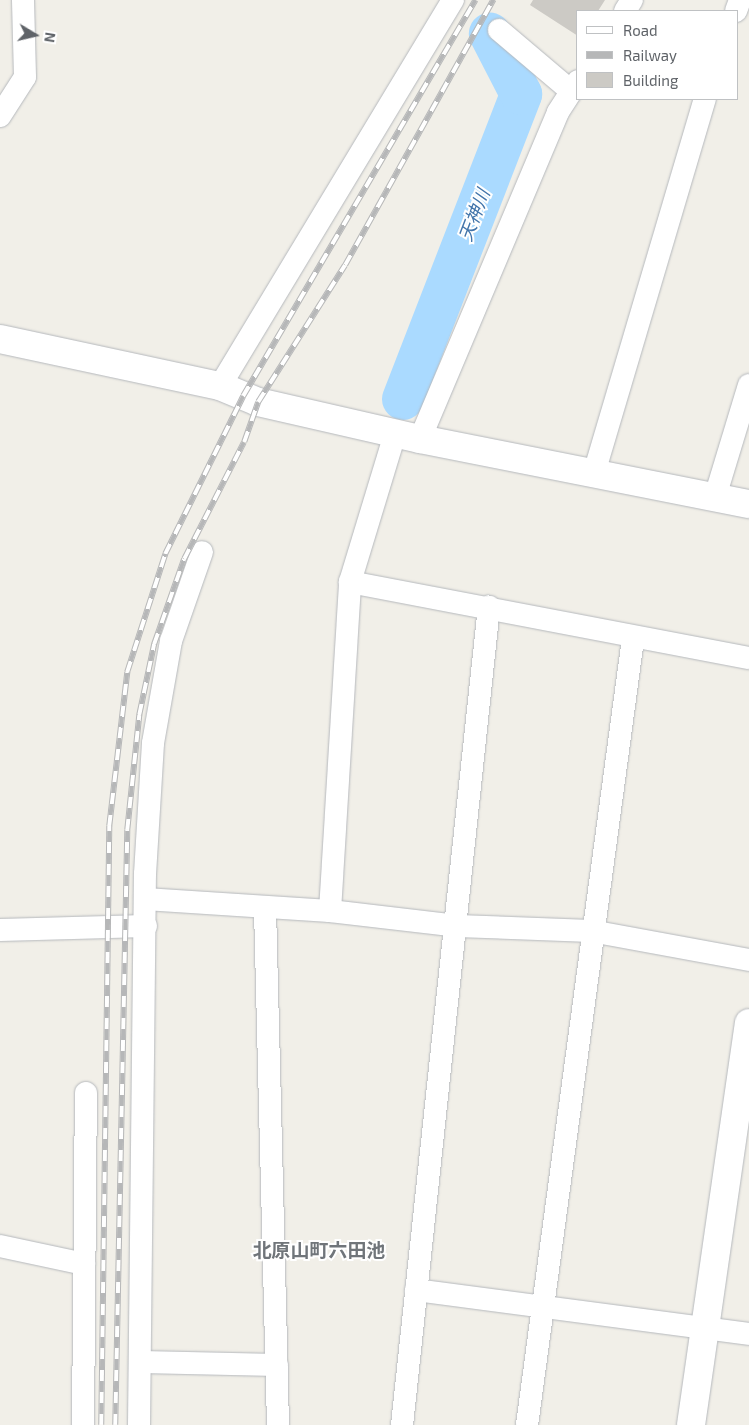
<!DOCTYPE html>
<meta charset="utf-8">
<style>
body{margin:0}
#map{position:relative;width:749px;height:1425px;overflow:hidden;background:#f1efe8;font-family:"Exo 2","Noto Sans JP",sans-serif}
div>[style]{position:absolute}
.river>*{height:42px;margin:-21px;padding:0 21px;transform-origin:21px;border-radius:21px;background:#aadaff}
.building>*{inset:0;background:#cccac5}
.roads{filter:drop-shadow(0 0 1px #b5b8bc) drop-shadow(0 0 1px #b5b8bc)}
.street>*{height:22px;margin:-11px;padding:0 11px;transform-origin:11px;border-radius:11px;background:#fff}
.secondary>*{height:28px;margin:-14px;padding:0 14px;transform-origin:14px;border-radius:14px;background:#fff}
.rail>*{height:5.5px;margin-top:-2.75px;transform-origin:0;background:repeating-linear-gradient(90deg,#fff 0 11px,#b6b7b8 0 22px);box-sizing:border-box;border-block:1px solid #b6b7b8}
span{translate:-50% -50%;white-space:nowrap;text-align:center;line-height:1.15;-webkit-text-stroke:4px #fff;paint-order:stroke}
.water-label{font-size:18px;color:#4174aa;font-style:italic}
.quarter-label{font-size:19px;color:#70757a;font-weight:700}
.legend{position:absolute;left:576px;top:10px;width:162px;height:90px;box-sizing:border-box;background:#fff;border:1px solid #bfc1c3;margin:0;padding:6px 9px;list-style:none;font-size:15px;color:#5f6368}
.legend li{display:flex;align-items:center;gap:10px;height:25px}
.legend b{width:25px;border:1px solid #bfc1c3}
.north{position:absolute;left:10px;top:10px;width:50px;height:50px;-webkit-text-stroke:4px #fff;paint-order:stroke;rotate:99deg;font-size:14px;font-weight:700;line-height:20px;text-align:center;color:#5f6368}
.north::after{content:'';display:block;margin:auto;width:18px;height:22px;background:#5f6368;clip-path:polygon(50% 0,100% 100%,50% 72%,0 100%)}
</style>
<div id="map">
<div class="river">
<i style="left:403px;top:399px;width:327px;rotate:-68.8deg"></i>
<i style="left:521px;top:94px;width:68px;rotate:-117.3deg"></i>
</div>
<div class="building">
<i style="clip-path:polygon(533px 0,605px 0,598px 11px,578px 11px,578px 36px,530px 5px)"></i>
</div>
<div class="roads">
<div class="street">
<i style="left:625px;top:11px;width:13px;rotate:-58deg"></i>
<i style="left:736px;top:11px;width:12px;rotate:-70deg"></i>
<i style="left:499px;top:30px;width:94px;rotate:40.3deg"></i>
<i style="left:0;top:116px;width:46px;rotate:-57.3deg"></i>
<i style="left:25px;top:77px;width:77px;rotate:-91.5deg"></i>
<i style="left:220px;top:386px;width:451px;rotate:-58.9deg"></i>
<i style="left:420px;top:439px;width:355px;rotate:-67.1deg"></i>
<i style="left:558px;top:112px;width:37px;rotate:-57deg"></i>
<i style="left:594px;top:473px;width:390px;rotate:-73.5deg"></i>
<i style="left:715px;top:497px;width:117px;rotate:-73.1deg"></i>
<i style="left:350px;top:582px;width:406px;rotate:10.8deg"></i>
<i style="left:145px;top:899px;width:185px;rotate:3.7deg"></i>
<i style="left:330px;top:911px;width:128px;rotate:6.7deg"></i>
<i style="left:457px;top:926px;width:134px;rotate:2.1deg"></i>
<i style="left:591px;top:931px;width:161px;rotate:10.4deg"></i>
<i style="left:265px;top:908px;width:517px;rotate:88.56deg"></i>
<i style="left:330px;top:911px;width:330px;rotate:-86.5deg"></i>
<i style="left:350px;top:582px;width:155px;rotate:-73.1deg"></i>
<i style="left:0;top:930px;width:146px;rotate:-1.6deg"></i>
<i style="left:0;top:1246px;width:86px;rotate:12.1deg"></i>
<i style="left:416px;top:1290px;width:336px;rotate:7.5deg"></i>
<i style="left:141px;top:1362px;width:136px;rotate:1.3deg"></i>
<i style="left:83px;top:1425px;width:332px;rotate:-89.5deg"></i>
<i style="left:139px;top:1425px;width:551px;rotate:-89.38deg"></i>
<i style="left:145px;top:874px;width:131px;rotate:-86.5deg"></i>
<i style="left:153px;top:743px;width:104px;rotate:-80deg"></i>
<i style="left:171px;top:641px;width:94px;rotate:-70.8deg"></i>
<i style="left:402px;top:1425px;width:823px;rotate:-83.93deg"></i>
<i style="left:527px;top:1425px;width:793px;rotate:-82.32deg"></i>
</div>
<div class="secondary">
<i style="left:0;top:339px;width:225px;rotate:12.1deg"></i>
<i style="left:220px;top:386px;width:41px;rotate:22.8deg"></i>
<i style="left:258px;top:402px;width:166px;rotate:12.9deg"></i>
<i style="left:420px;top:439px;width:335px;rotate:11.2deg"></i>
<i style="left:691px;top:1425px;width:406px;rotate:-81.8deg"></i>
</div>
</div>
<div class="rail">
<i style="left:101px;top:1425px;width:599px;rotate:-89.23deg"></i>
<i style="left:109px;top:826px;width:155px;rotate:-83.3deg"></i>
<i style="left:127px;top:672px;width:124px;rotate:-72.1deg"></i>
<i style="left:165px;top:554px;width:176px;rotate:-63.7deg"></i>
<i style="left:243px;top:396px;width:459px;rotate:-59.6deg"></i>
<i style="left:115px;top:1425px;width:595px;rotate:-88.84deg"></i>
<i style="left:127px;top:830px;width:116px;rotate:-84deg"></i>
<i style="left:139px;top:715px;width:73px;rotate:-78.1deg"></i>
<i style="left:154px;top:644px;width:90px;rotate:-70.6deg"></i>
<i style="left:184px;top:559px;width:131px;rotate:-62.9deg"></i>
<i style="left:244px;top:442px;width:42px;rotate:-70.7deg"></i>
<i style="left:258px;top:402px;width:162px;rotate:-57.6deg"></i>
<i style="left:345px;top:265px;width:304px;rotate:-60.8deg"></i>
</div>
<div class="water-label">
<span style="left:474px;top:215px;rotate:-69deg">天神川</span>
</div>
<div class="quarter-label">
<span style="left:319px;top:1250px">北原山町六田池</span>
</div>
<ul class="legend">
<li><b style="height:6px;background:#fff"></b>Road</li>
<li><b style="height:6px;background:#b6b7b8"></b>Railway</li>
<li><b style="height:14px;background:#cccac5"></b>Building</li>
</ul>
<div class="north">N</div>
</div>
